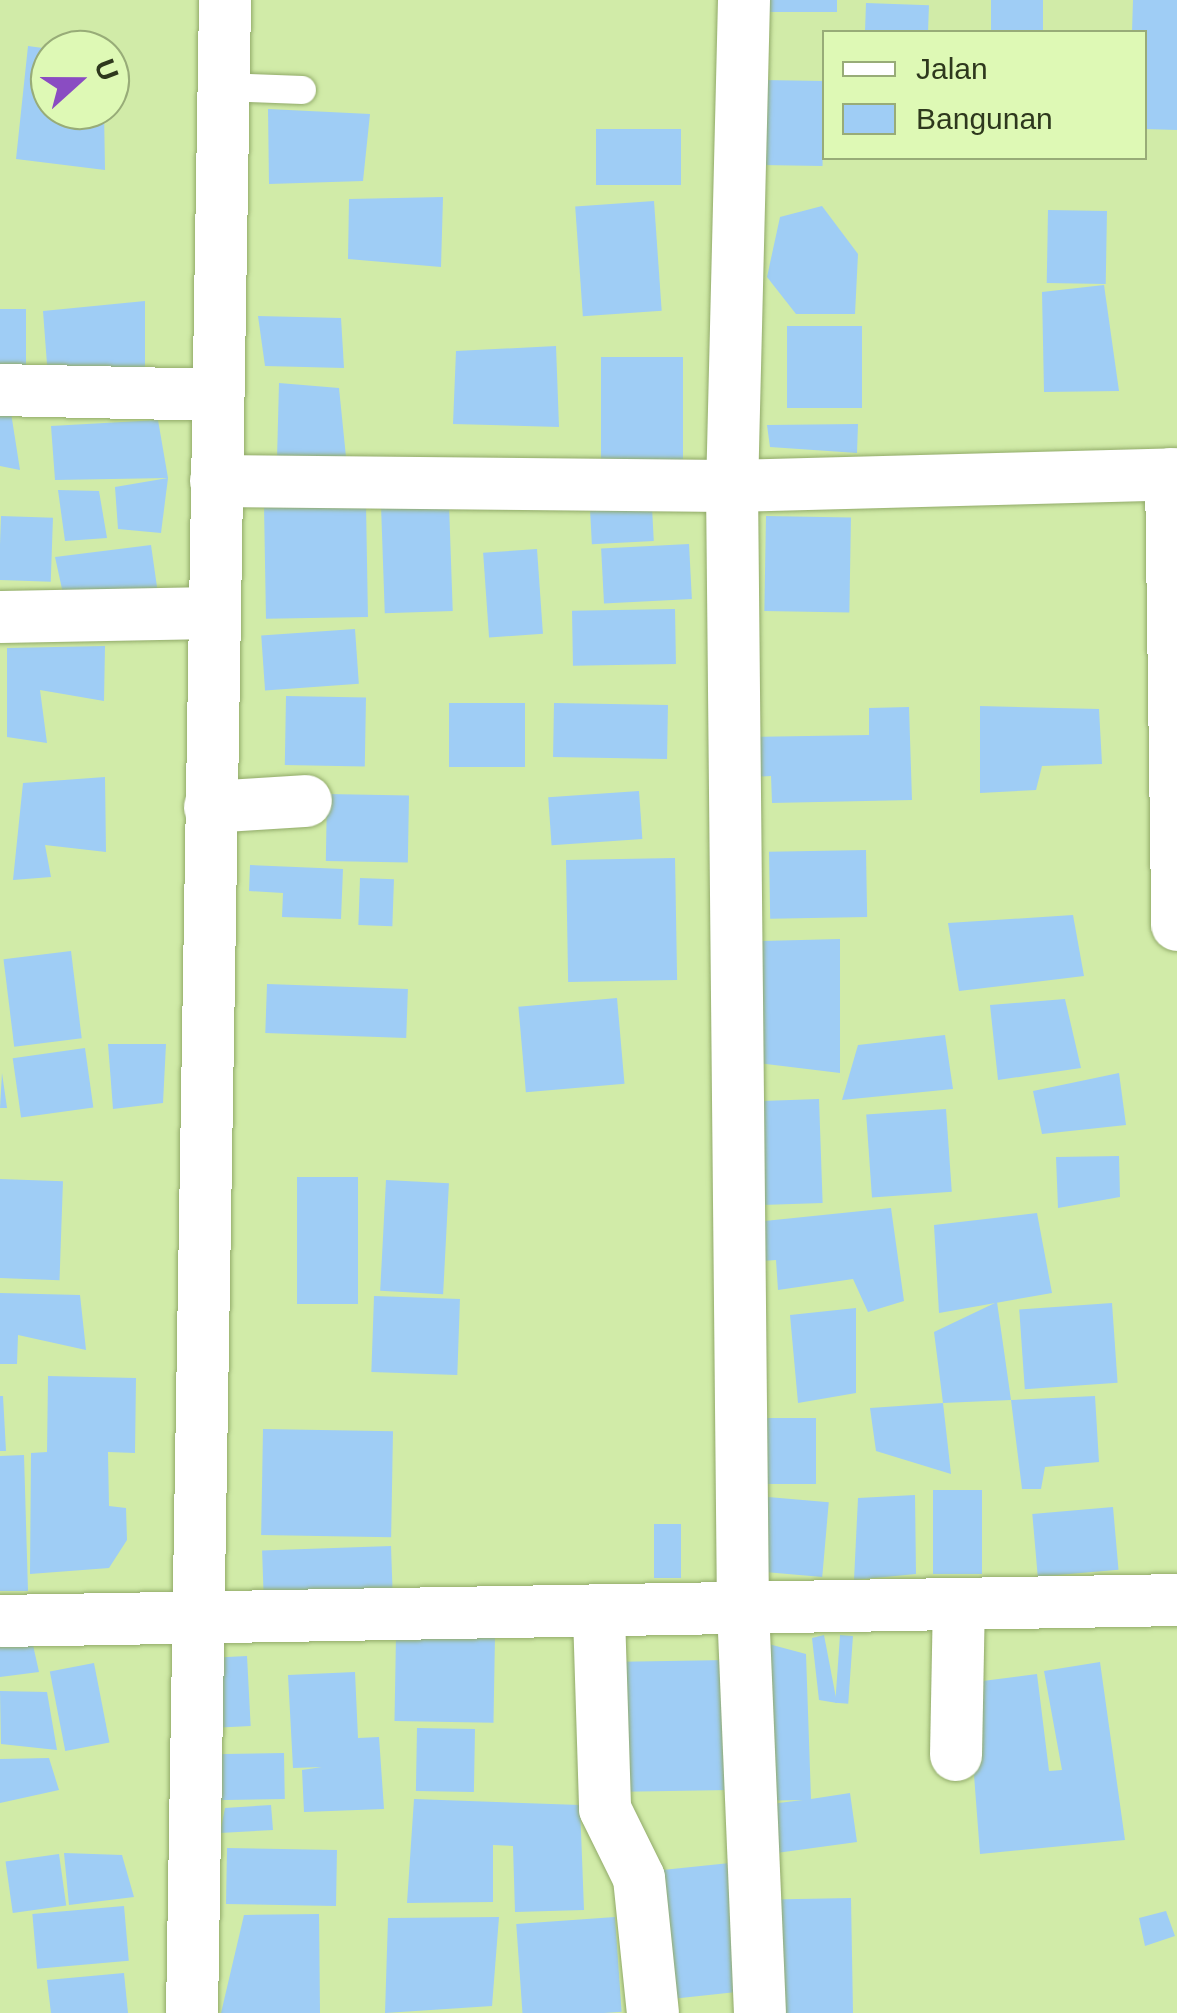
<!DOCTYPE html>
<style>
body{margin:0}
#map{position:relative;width:1177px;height:2013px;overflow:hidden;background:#d1eba8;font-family:Arial,sans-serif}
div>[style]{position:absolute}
.building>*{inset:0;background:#9fcdf5;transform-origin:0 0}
.roads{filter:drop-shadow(0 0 2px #91aa69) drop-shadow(0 0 2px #91aa69)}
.lane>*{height:28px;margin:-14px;padding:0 14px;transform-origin:14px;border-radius:14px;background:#fff}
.street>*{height:52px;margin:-26px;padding:0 26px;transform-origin:26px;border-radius:26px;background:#fff}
span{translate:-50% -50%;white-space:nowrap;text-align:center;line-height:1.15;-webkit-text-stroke:8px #def9b5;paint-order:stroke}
.legend{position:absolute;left:822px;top:30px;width:325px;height:130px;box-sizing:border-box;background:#def9b5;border:2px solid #98ac78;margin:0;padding:12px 18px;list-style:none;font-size:30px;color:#2e381d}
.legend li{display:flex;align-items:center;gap:20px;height:50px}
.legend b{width:50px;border:2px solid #98ac78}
.north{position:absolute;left:30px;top:30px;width:100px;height:100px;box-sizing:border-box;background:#def9b5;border:2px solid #98ac78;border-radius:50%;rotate:69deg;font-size:28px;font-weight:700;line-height:40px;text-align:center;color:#2e381d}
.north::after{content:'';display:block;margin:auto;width:35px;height:45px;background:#8a4cc2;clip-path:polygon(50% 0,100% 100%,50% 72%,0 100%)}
</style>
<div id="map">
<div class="building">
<i style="left:763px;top:0;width:74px;height:12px"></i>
<i style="left:991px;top:0;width:52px;height:32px"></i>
<i style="clip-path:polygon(1133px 0,1177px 0,1177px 130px,1144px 129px,1144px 32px,1132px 32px)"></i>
<i style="left:866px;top:3px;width:63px;height:29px;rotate:2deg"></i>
<i style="clip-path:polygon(28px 46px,50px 49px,50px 110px,104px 110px,105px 170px,16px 159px)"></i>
<i style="left:760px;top:80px;width:64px;height:85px;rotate:1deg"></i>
<i style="clip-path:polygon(268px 109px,370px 114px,363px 181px,269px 184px)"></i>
<i style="left:596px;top:129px;width:85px;height:56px"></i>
<i style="clip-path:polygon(443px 197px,441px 267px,348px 259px,349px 199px)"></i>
<i style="left:654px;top:201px;width:110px;height:79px;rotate:86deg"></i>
<i style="clip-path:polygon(822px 206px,858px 254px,855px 314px,796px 314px,767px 277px,780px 217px)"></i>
<i style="left:1048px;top:210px;width:59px;height:73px;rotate:1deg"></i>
<i style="clip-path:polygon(1104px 285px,1119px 391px,1044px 392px,1042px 292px)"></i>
<i style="clip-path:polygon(145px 301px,145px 376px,49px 391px,43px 311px)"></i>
<i style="left:26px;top:309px;width:65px;height:26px;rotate:90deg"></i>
<i style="clip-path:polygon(258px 316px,341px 318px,344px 368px,265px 366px)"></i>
<i style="left:787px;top:326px;width:75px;height:82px"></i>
<i style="clip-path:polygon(556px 346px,559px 427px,453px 424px,456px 351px)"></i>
<i style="left:601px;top:357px;width:82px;height:109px"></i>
<i style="clip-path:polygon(279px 383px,339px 388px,346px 457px,277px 459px)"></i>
<i style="clip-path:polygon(0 400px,9px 400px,20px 470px,0 466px)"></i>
<i style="clip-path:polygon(158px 420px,168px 478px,55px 480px,51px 426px)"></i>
<i style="clip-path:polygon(858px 424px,857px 453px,770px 447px,767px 425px)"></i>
<i style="clip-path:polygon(168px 478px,161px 533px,118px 529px,115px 487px)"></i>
<i style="clip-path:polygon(58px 490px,99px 491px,107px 538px,65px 541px)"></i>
<i style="left:366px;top:504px;width:113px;height:102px;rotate:89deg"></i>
<i style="left:449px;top:504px;width:107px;height:68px;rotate:88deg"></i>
<i style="left:652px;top:507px;width:34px;height:62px;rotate:87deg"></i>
<i style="left:1px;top:516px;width:52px;height:64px;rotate:2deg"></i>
<i style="left:766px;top:516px;width:85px;height:95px;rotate:1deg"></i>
<i style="left:689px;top:544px;width:55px;height:88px;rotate:87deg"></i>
<i style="clip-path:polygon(151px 545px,158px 594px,64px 598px,55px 557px)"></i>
<i style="left:537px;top:549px;width:85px;height:54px;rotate:86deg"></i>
<i style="left:675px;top:609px;width:55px;height:103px;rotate:89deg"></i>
<i style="left:355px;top:629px;width:55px;height:94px;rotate:86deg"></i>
<i style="clip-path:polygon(105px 646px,104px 701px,40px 690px,47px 743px,7px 737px,7px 648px)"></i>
<i style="left:286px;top:696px;width:80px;height:69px;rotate:1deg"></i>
<i style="left:449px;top:703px;width:76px;height:64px"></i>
<i style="left:554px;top:703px;width:114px;height:54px;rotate:1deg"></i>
<i style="clip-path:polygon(980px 706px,1099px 709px,1102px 764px,1042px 766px,1036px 790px,980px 793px)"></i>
<i style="clip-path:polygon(909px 707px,912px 800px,772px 803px,771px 776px,747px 777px,746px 737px,869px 735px,869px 708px)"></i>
<i style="clip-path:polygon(105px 777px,106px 852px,45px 845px,51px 877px,13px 880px,23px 783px)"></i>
<i style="left:639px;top:791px;width:48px;height:91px;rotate:86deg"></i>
<i style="left:327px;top:794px;width:82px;height:67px;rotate:1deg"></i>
<i style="left:866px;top:850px;width:67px;height:97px;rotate:89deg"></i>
<i style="left:675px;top:858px;width:122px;height:109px;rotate:89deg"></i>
<i style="clip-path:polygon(250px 865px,343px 869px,341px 919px,282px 917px,283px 893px,249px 891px)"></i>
<i style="left:360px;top:878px;width:34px;height:47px;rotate:2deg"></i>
<i style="clip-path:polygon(1073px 915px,1084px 976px,959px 991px,948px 923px)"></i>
<i style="clip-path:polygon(840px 939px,840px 1073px,749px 1062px,761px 941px)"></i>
<i style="left:71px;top:951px;width:88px;height:68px;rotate:83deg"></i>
<i style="left:267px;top:984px;width:141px;height:49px;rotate:2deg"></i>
<i style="left:617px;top:998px;width:86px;height:99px;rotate:85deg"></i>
<i style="clip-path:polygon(1065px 999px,1081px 1068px,998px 1080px,990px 1005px)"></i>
<i style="clip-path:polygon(945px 1035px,953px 1089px,842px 1100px,858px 1045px)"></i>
<i style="clip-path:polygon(108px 1044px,166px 1044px,163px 1103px,113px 1109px)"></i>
<i style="left:85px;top:1048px;width:60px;height:73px;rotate:82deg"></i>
<i style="clip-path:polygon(2px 1073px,7px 1108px,0 1108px)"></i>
<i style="clip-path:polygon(1119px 1073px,1126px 1125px,1042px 1134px,1033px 1091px)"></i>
<i style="left:819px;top:1099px;width:104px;height:72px;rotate:88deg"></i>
<i style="left:946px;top:1109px;width:83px;height:80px;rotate:86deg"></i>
<i style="clip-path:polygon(1119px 1156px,1120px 1197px,1058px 1208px,1056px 1157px)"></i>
<i style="left:358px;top:1177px;width:127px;height:61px;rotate:90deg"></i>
<i style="left:0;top:1179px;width:63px;height:99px;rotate:2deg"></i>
<i style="left:386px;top:1180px;width:63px;height:111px;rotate:3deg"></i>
<i style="clip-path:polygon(891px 1208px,904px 1301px,868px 1312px,853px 1279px,778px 1290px,776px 1260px,749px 1262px,754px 1222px)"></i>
<i style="clip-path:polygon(1037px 1213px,1052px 1293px,939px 1313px,934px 1225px)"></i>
<i style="clip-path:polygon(0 1293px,80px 1295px,86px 1350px,18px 1335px,17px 1364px,0 1364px)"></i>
<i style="left:374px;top:1296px;width:86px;height:76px;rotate:2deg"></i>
<i style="clip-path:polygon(997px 1302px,1011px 1400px,1095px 1396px,1099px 1462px,1045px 1467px,1041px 1489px,1022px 1489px,1011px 1400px,943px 1403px,934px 1332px)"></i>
<i style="left:1112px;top:1303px;width:80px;height:93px;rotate:86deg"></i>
<i style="clip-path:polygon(856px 1308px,856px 1393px,798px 1403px,790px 1315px)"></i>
<i style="clip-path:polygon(48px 1376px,136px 1378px,135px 1453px,108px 1452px,109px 1506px,126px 1508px,127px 1540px,109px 1568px,30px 1574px,31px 1453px,47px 1452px)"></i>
<i style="clip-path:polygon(0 1396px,3px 1396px,6px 1451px,0 1451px)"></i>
<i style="clip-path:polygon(943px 1403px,951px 1474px,876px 1451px,870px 1408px)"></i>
<i style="left:816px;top:1418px;width:66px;height:51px;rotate:90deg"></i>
<i style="left:263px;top:1429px;width:130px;height:106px;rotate:1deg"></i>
<i style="clip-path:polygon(24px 1455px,28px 1591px,0 1591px,0 1456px)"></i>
<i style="left:933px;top:1490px;width:49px;height:84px"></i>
<i style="clip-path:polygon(915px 1495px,916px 1574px,854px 1580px,858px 1498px)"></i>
<i style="left:768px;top:1497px;width:61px;height:75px;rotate:5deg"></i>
<i style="left:1113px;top:1507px;width:63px;height:81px;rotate:85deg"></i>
<i style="left:654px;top:1524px;width:27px;height:54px"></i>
<i style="left:391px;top:1546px;width:50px;height:129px;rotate:88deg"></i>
<i style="left:396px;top:1635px;width:99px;height:86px;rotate:1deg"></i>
<i style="clip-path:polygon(824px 1635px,837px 1703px,819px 1700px,812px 1638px)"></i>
<i style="left:840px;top:1635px;width:13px;height:68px;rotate:4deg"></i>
<i style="clip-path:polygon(754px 1640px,806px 1654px,811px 1799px,850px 1793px,857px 1842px,769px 1854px,761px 1805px,803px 1800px,756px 1801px)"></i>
<i style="clip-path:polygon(33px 1645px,39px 1672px,0 1677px,0 1647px)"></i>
<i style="left:247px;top:1656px;width:70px;height:35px;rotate:87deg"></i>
<i style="left:728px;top:1660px;width:130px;height:106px;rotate:89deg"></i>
<i style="clip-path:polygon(1100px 1662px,1125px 1840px,980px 1854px,967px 1683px,1037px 1674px,1049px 1771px,1062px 1770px,1044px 1671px)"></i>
<i style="left:94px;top:1663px;width:81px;height:45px;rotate:79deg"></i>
<i style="clip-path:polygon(355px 1672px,358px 1738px,379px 1737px,384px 1809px,304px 1812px,302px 1770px,322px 1767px,293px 1768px,288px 1675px)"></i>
<i style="clip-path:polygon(0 1691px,47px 1692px,57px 1750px,1px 1744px)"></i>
<i style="left:417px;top:1728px;width:58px;height:63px;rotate:1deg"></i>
<i style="left:284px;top:1753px;width:46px;height:75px;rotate:89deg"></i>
<i style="clip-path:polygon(49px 1758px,59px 1790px,0 1803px,0 1759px)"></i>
<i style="clip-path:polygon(414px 1799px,580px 1805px,584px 1910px,515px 1912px,513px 1846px,493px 1845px,493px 1902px,407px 1903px)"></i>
<i style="clip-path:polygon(271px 1805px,273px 1830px,220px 1833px,225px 1808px)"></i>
<i style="left:227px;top:1848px;width:110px;height:56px;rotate:1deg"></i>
<i style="clip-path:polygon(64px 1853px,122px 1855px,134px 1897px,69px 1905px)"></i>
<i style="left:59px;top:1854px;width:52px;height:54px;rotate:82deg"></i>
<i style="left:730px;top:1863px;width:129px;height:68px;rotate:84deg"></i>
<i style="left:851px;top:1898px;width:115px;height:79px;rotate:89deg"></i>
<i style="left:124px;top:1906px;width:55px;height:92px;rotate:85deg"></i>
<i style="clip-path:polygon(1166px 1911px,1175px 1936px,1145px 1946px,1139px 1918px)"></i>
<i style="clip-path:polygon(319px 1914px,320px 2013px,221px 2013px,244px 1915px)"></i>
<i style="clip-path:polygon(499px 1917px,492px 2006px,385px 2013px,388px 1918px)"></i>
<i style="left:615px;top:1917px;width:95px;height:99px;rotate:86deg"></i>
<i style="clip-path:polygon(124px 1973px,128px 2013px,51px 2013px,47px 1980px)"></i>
</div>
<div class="roads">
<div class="lane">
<i style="left:223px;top:87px;width:79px;rotate:2.2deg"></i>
</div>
<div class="street">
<i style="left:744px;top:0;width:486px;rotate:91.4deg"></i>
<i style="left:732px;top:486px;width:1122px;rotate:89.44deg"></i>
<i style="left:743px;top:1608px;width:405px;rotate:87.6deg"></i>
<i style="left:0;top:390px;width:217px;rotate:1.3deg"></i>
<i style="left:1171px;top:474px;width:451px;rotate:89.2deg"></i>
<i style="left:216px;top:481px;width:516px;rotate:0.56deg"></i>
<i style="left:732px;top:486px;width:445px;rotate:-1.5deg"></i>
<i style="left:0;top:617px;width:213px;rotate:-1.1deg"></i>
<i style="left:210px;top:807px;width:96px;rotate:-3.6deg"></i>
<i style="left:599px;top:1615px;width:194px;rotate:88.2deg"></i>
<i style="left:605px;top:1809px;width:77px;rotate:63.8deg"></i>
<i style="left:639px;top:1878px;width:136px;rotate:84.1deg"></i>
<i style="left:0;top:1621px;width:1177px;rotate:-1.02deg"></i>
<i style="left:956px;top:1755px;width:150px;rotate:-88.9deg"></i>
<i style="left:192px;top:2013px;width:2013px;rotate:-89.06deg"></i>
</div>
</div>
<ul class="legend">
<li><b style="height:12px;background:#fff"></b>Jalan</li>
<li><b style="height:28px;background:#9fcdf5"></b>Bangunan</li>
</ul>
<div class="north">U</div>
</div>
